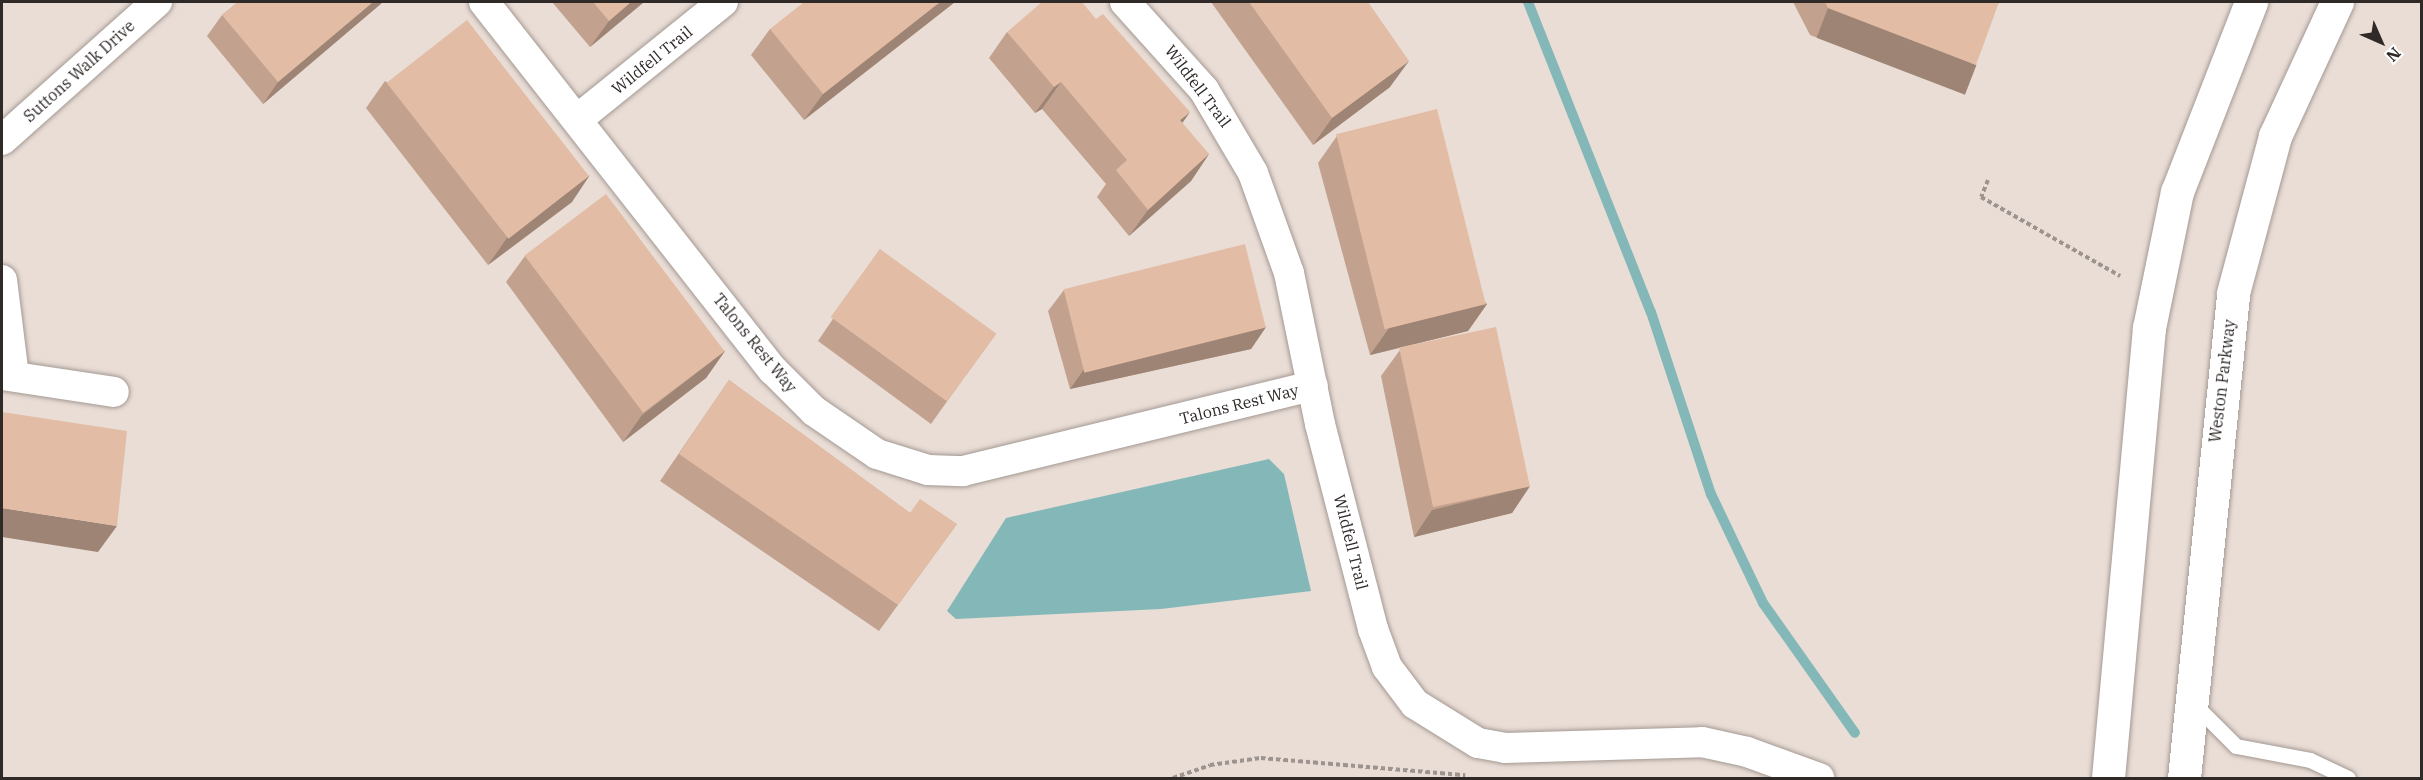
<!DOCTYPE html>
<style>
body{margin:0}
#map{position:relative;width:2423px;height:780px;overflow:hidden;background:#e9ddd6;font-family:"IBM Plex Serif",serif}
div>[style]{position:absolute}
.water>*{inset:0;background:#84b8b8}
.stream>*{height:10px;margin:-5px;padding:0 5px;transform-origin:5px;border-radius:5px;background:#84b8b8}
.path>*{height:4px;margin-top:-2px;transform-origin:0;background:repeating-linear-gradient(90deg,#9e948f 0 4.5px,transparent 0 7.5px)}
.roads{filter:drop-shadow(0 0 2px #a49993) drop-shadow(0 0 2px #a49993)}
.lane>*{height:15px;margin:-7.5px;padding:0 7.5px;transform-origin:7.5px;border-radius:7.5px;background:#fff}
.street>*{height:30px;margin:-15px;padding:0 15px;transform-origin:15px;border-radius:15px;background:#fff}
.secondary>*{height:33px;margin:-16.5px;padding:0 16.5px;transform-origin:16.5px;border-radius:16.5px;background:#fff}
.wall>*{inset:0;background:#c2a28e}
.shaded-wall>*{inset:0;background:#9e8474;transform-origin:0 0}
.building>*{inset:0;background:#e2bca5;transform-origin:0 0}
span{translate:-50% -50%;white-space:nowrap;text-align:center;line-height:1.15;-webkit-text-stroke:5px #fff;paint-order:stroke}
.street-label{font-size:16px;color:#2f2a28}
.frame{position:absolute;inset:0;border:3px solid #2f2a28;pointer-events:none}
.north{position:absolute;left:2351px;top:12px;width:60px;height:60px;-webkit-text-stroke:4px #fff;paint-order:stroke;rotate:135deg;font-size:16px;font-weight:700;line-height:24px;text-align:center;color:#2f2a28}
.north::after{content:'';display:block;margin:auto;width:21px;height:27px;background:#2f2a28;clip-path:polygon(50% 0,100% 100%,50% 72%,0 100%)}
</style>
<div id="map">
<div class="water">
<i style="clip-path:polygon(1269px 459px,1284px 474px,1311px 591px,1161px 609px,956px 619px,947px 611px,1006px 518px)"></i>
</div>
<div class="stream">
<i style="left:1528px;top:2px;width:334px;rotate:68.4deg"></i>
<i style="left:1651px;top:312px;width:192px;rotate:71.8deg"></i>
<i style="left:1711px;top:494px;width:121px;rotate:64.5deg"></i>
<i style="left:1763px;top:603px;width:159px;rotate:54.7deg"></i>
</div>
<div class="path">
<i style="left:1988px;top:180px;width:18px;rotate:112deg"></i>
<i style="left:1981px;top:197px;width:160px;rotate:29.6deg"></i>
<i style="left:1173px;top:778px;width:39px;rotate:-19deg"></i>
<i style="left:1210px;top:765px;width:51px;rotate:-7.8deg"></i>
<i style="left:1261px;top:758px;width:205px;rotate:4.8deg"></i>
</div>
<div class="roads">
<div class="lane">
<i style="left:2192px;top:702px;width:62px;rotate:45deg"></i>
<i style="left:2236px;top:746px;width:75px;rotate:10.7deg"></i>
<i style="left:2310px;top:760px;width:42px;rotate:25.3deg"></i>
</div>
<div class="street">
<i style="left:484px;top:2px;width:468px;rotate:51.9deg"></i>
<i style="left:773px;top:370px;width:58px;rotate:45deg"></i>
<i style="left:814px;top:411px;width:76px;rotate:34.3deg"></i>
<i style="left:877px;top:454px;width:53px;rotate:17.4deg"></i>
<i style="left:928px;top:470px;width:35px;rotate:2deg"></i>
<i style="left:963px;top:471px;width:360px;rotate:-13.7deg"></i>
<i style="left:1125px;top:2px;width:118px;rotate:48.1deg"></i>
<i style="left:1204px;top:90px;width:96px;rotate:59.4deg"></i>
<i style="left:1253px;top:173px;width:106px;rotate:70.2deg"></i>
<i style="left:1289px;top:273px;width:154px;rotate:78.4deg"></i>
<i style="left:1320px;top:424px;width:212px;rotate:75.5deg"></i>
<i style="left:1373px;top:629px;width:40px;rotate:69.8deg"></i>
<i style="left:1387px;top:667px;width:46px;rotate:52.9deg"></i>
<i style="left:1415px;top:704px;width:74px;rotate:31.8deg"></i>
<i style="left:1478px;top:743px;width:27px;rotate:10deg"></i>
<i style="left:1505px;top:748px;width:197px;rotate:-1.7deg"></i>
<i style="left:1702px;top:742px;width:46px;rotate:12.5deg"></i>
<i style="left:1747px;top:752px;width:77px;rotate:19.9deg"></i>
<i style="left:579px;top:118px;width:185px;rotate:-38.9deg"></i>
<i style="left:2px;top:140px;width:208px;rotate:-41.7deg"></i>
<i style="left:2px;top:280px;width:97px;rotate:82.9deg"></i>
<i style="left:2px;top:375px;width:113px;rotate:8.6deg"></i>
</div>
<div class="secondary">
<i style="left:2108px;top:778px;width:452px;rotate:-84.8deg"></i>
<i style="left:2149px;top:328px;width:139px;rotate:-78.4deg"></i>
<i style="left:2177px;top:192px;width:204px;rotate:-68.7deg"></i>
<i style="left:2184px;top:778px;width:487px;rotate:-84.2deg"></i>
<i style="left:2233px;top:293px;width:163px;rotate:-75deg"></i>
<i style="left:2275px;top:136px;width:148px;rotate:-65.2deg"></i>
</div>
</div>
<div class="wall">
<i style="clip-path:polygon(238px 2px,383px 2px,263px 104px,207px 36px,222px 15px)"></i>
<i style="clip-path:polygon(552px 2px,644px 2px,590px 47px)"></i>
<i style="clip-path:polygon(955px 2px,804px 120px,751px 55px,770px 29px)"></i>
<i style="clip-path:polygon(1211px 2px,1368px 2px,1390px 87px,1313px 145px)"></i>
<i style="clip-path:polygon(1793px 2px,1999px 2px,1958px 91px,1810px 35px)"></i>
<i style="clip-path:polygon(1007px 32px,1209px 154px,1191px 181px,1129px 236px,1097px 197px,1106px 184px,1042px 109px,1035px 113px,989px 58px)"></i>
<i style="clip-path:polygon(385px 81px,572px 202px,488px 265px,366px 108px)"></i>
<i style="clip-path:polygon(1337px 136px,1487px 304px,1468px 331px,1370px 355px,1318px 163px)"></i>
<i style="clip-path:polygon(880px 249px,980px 355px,931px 424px,818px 341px)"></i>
<i style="clip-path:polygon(525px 256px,725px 351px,706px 378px,623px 442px,506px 282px)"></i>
<i style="clip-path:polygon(1064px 290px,1266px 327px,1251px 349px,1070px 389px,1048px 311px)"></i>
<i style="clip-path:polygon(1400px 350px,1530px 486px,1512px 513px,1414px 537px,1381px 376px)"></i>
<i style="clip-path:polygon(729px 380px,910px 513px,957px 524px,879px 631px,660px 481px)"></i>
</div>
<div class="shaded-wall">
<i style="clip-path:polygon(373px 2px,383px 2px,263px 104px,278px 82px)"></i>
<i style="clip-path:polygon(631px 2px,644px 2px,590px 47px,609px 21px)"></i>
<i style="clip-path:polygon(940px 2px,955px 2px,804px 120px,823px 94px)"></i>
<i style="left:1828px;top:8px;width:159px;height:32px;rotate:21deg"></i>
<i style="clip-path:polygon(1409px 61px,1390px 87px,1313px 145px,1332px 118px)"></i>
<i style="clip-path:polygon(1061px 82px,1042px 109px,1035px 113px,1054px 87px)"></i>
<i style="clip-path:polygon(1190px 112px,1172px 138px,1180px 120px)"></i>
<i style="clip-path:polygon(1209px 154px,1191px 181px,1129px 236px,1148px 210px)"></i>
<i style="clip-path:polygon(590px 175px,572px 202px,488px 265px,507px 238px)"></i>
<i style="clip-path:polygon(1487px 304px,1468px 331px,1370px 355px,1389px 328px)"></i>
<i style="clip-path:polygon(1266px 327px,1251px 349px,1070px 389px,1085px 368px)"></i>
<i style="clip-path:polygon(725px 351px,706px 378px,623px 442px,642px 415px)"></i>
<i style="clip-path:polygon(1530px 486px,1512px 513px,1414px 537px,1432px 510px)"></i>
<i style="clip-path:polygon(2px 508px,117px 526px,98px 552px,2px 537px)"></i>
</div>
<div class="building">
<i style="clip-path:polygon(238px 2px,373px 2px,278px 82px,222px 15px)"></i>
<i style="clip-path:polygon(593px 2px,631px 2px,609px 21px)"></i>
<i style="clip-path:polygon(804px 2px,940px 2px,823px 94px,770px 29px)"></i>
<i style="clip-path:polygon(1042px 2px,1082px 2px,1096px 19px,1103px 14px,1190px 112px,1180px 120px,1209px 154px,1148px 210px,1116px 170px,1127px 160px,1061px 82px,1054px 87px,1007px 32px)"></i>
<i style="clip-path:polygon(1249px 2px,1368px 2px,1409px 61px,1332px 118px)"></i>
<i style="clip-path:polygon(1825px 2px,1999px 2px,1976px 65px,1828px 8px)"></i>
<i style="left:467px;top:20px;width:198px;height:102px;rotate:52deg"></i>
<i style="left:1437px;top:109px;width:201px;height:104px;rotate:76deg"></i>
<i style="left:606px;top:194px;width:197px;height:102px;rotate:53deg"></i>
<i style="left:1245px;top:244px;width:86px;height:187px;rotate:76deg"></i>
<i style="left:880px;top:249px;width:144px;height:84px;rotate:36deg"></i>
<i style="left:1496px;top:327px;width:163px;height:99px;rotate:78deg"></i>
<i style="clip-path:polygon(729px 380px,910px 513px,920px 499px,957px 524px,898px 605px,679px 454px)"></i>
<i style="clip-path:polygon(2px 412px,127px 431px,117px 526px,2px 508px)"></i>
</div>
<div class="street-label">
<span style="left:652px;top:60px;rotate:-39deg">Wildfell Trail</span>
<span style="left:79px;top:71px;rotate:-42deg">Suttons Walk Drive</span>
<span style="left:1198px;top:86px;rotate:53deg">Wildfell Trail</span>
<span style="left:755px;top:343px;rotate:51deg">Talons Rest Way</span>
<span style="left:2222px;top:381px;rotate:-83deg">Weston Parkway</span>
<span style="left:1239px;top:404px;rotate:-14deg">Talons Rest Way</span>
<span style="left:1351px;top:542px;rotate:76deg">Wildfell Trail</span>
</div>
<div class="frame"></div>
<div class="north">N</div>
</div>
